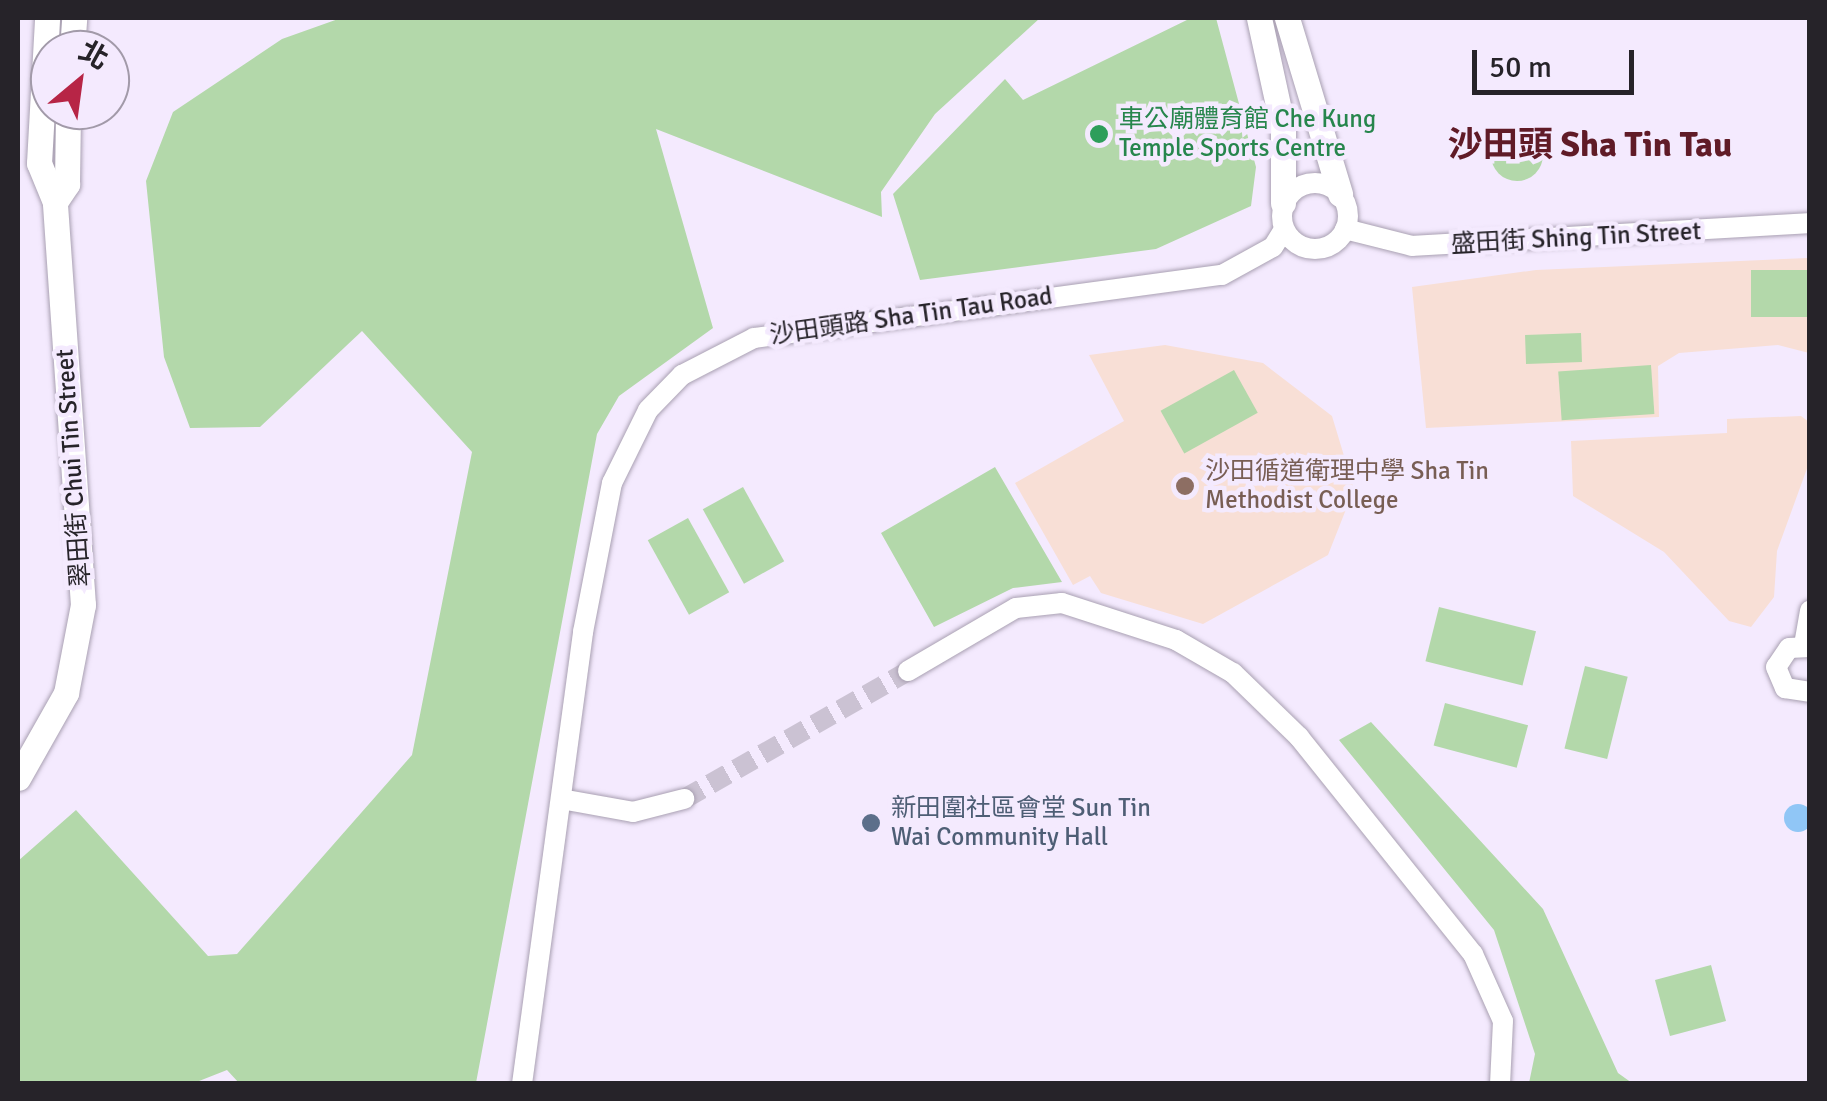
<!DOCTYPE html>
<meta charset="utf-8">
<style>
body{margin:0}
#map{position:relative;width:1827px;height:1101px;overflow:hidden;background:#f4eafe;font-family:Signika,"Noto Sans TC",sans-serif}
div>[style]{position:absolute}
.education>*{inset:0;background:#f8dfd6}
.green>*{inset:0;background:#b3d8aa;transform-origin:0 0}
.round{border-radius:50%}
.water>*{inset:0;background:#90c6f6}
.minor-tunnel>*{height:20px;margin-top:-10px;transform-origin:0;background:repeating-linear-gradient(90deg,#cbc2d3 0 20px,transparent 0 30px)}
.roads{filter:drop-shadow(0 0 2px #a9a0b2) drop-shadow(0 0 2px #a9a0b2)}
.minor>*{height:20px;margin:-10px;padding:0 10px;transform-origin:10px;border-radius:10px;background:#fff}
.minor>.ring{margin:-10px;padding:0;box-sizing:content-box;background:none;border:20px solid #fff;border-radius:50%}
.tertiary>*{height:25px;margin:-12.5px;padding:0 12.5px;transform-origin:12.5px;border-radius:12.5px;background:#fff}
.dots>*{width:28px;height:28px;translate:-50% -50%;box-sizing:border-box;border:5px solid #f4eafe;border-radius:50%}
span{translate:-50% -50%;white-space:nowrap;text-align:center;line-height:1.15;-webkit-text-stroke:9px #f4eafe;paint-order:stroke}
.leisure-label{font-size:25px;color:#27864d}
.left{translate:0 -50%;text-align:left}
.street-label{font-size:25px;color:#262329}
.education-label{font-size:25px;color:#785e54}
.service-label{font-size:25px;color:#4e5e75}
.district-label{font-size:35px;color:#601b27;font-weight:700}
.frame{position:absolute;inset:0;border:20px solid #262329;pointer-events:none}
.north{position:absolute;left:30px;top:30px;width:100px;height:100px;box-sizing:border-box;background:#f4eafe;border:2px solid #a29aa9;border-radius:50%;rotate:29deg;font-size:28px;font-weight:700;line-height:40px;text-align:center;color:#262329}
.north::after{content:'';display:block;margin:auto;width:35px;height:45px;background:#b72546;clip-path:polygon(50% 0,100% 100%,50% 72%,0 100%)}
.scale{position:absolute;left:1472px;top:50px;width:162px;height:45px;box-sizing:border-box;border:5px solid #262329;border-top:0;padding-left:12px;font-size:30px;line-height:35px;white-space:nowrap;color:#262329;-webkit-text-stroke:8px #f4eafe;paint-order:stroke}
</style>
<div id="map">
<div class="education">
<i style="clip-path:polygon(1807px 258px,1809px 353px,1778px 345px,1679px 353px,1658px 366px,1659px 417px,1426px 428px,1412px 287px,1536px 270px)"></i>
<i style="clip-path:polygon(1165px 345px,1263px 363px,1332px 416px,1354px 489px,1328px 555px,1203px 624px,1101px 593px,1090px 576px,1073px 585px,1015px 483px,1124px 421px,1089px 355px)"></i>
<i style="clip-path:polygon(1801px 416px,1809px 422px,1809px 463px,1777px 551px,1774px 597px,1751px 627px,1729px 621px,1664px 552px,1573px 496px,1571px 441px,1727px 433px,1727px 419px)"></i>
</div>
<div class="green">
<i style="clip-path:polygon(341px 18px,1040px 18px,935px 114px,881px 192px,882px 217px,656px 129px,713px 328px,619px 396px,597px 434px,476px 1083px,239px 1083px,227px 1070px,194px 1083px,18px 1083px,18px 861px,76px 810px,208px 956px,237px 954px,412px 755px,472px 452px,362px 331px,260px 427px,190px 428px,164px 357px,146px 181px,173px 112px,282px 39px)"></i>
<i style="clip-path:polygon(1191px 18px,1216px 18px,1256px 167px,1251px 206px,1156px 249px,920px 280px,893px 194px,1005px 79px,1023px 100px)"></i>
<i class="round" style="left:1491px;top:129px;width:52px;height:52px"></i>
<i style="left:1809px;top:270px;width:47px;height:58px;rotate:90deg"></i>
<i style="left:1581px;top:333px;width:29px;height:56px;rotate:88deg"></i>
<i style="left:1651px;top:365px;width:49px;height:93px;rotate:86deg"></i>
<i style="left:1234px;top:370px;width:49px;height:84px;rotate:61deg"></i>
<i style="clip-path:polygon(995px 467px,1062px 582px,1013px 588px,934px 627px,881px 533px)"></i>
<i style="left:743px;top:487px;width:85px;height:46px;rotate:61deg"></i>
<i style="left:688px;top:518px;width:85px;height:46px;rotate:61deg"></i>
<i style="left:1439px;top:607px;width:100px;height:56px;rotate:14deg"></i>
<i style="left:1585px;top:666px;width:44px;height:85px;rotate:14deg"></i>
<i style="left:1445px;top:703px;width:86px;height:44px;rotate:15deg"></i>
<i style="clip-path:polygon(1371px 722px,1543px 909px,1618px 1073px,1632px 1083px,1529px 1083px,1535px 1054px,1494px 930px,1339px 740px)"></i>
<i style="left:1711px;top:965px;width:58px;height:58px;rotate:75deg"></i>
</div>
<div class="water">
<i class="round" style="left:1784px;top:804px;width:28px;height:28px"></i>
</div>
<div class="minor-tunnel">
<i style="left:684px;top:799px;width:258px;rotate:-29.7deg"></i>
</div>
<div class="roads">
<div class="minor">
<i class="ring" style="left:1282px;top:183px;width:46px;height:46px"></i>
<i style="left:1345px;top:229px;width:69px;rotate:14.2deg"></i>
<i style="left:1412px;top:246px;width:399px;rotate:-3.3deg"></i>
<i style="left:1804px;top:645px;width:35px;rotate:-80deg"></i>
<i style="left:1810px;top:647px;width:21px;rotate:177deg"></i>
<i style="left:1789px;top:648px;width:23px;rotate:124deg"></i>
<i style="left:1776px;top:667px;width:23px;rotate:67deg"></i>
<i style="left:1785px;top:688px;width:25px;rotate:9deg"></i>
<i style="left:908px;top:671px;width:125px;rotate:-30.3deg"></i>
<i style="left:1016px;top:608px;width:46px;rotate:-6.2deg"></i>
<i style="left:1062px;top:603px;width:120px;rotate:18deg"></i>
<i style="left:1176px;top:640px;width:66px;rotate:30.1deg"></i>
<i style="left:1233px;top:673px;width:92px;rotate:44.1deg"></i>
<i style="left:1299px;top:737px;width:278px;rotate:51.3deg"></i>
<i style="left:1473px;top:954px;width:73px;rotate:65.9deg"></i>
<i style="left:1503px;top:1021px;width:63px;rotate:92.7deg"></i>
<i style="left:561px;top:799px;width:73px;rotate:10.2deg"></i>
<i style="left:633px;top:812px;width:53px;rotate:-14.3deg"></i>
<i style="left:522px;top:1084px;width:456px;rotate:-82.3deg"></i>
<i style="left:583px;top:632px;width:152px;rotate:-79deg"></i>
<i style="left:612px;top:483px;width:81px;rotate:-63.7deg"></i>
<i style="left:648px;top:410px;width:49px;rotate:-45.8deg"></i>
<i style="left:682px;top:375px;width:81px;rotate:-27.2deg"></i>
<i style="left:754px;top:338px;width:472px;rotate:-7.7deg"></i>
<i style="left:1222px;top:275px;width:58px;rotate:-28.8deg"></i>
<i style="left:1273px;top:247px;width:19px;rotate:-58deg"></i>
</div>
<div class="tertiary">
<i style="left:1259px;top:18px;width:113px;rotate:77.7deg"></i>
<i style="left:1283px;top:128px;width:75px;rotate:90deg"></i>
<i style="left:1287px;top:18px;width:184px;rotate:73.2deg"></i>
<i style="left:72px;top:50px;width:32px;rotate:-86deg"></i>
<i style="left:55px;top:202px;width:22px;rotate:-56deg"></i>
<i style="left:67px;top:184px;width:74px;rotate:-89.2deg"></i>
<i style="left:18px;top:778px;width:98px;rotate:-60.5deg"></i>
<i style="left:66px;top:693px;width:90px;rotate:-79.1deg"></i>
<i style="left:83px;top:605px;width:404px;rotate:-94deg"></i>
<i style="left:55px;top:202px;width:42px;rotate:-112.3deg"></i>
<i style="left:39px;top:163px;width:145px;rotate:-86.8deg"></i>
</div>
</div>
<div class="dots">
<i style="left:1099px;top:134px;background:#2e9e5b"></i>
<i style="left:1185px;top:486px;background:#8d6e63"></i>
<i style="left:871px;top:823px;background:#5c6f8a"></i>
</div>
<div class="leisure-label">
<span class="left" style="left:1119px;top:134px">車公廟體育館 Che Kung<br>Temple Sports Centre</span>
</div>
<div class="street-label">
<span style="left:1576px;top:238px;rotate:-3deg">盛田街 Shing Tin Street</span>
<span style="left:911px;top:316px;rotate:-8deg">沙田頭路 Sha Tin Tau Road</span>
<span style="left:73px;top:468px;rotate:-94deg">翠田街 Chui Tin Street</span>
</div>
<div class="education-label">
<span class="left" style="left:1205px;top:486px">沙田循道衛理中學 Sha Tin<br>Methodist College</span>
</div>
<div class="service-label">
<span class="left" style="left:891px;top:823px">新田圍社區會堂 Sun Tin<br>Wai Community Hall</span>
</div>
<div class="district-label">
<span style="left:1590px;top:145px">沙田頭 Sha Tin Tau</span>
</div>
<div class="frame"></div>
<div class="north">北</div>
<div class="scale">50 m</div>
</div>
